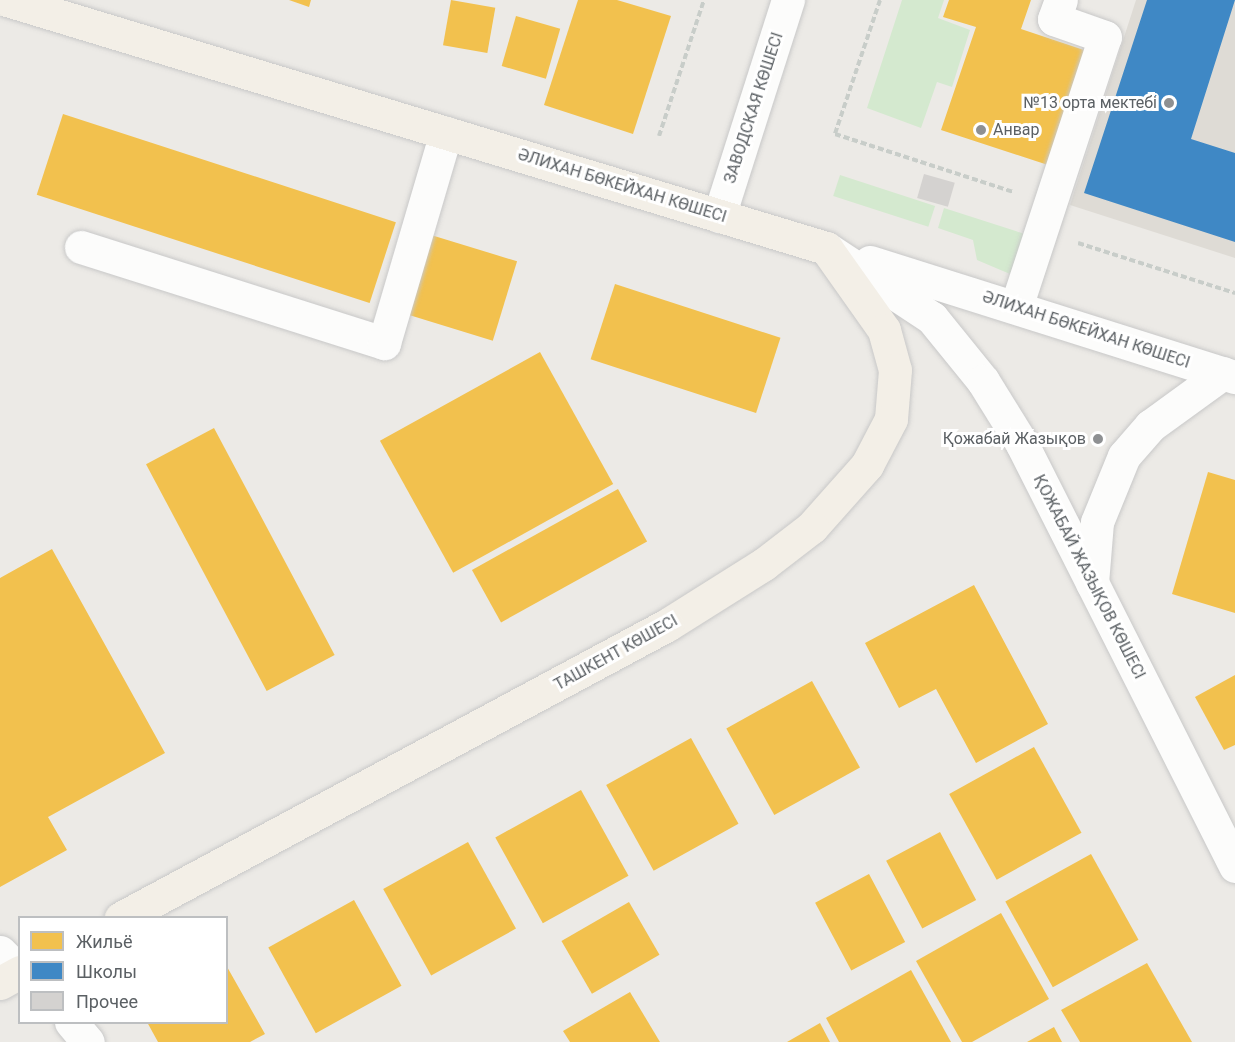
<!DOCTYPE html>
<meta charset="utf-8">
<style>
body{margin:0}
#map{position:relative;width:1235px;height:1042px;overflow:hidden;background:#eceae6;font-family:Roboto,sans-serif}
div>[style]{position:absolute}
.education>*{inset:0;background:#dedbd5}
.green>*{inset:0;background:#d4e9cf;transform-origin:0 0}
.homes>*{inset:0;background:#f2c14e;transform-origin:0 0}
.schools>*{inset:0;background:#3f88c5}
.building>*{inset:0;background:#d4d2d0;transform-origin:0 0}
.path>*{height:4px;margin-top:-2px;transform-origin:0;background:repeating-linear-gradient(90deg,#c8cdc9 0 6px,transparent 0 9px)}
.roads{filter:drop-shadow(0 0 2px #c8c8c8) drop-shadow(0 0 2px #c8c8c8)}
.minor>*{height:33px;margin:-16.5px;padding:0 16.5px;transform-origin:16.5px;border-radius:16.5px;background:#fcfcfb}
.major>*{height:33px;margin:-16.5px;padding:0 16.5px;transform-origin:16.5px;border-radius:16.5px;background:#f3efe7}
.dots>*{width:16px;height:16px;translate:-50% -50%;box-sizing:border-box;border:3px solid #fff;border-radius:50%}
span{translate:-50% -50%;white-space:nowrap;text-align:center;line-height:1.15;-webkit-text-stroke:6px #fff;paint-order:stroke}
.poi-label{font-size:16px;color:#5b6064}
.right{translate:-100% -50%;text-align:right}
.left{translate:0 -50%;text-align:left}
.street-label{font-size:16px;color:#5b6064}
.legend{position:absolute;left:18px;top:916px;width:210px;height:108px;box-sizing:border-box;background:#fff;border:2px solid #bdbfc1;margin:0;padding:8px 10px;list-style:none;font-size:18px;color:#5b6064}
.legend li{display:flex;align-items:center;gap:12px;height:30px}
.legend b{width:30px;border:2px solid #bdbfc1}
</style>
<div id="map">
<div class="education">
<i style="clip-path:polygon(1136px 0,1235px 0,1235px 258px,1070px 205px)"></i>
</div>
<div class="green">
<i style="clip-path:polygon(902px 0,944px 0,938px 18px,970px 30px,952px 87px,937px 82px,921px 128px,867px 108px)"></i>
<i style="left:840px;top:175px;width:100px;height:22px;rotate:18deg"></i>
<i style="clip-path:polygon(944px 208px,1028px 235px,1010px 274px,977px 260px,973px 240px,938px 228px)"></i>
</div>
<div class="homes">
<i style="clip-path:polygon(289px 0,311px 0,309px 7px)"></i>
<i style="left:451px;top:0;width:45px;height:46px;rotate:10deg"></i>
<i style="clip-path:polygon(578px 0,617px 0,671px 16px,633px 134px,544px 105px)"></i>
<i style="clip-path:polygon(949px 0,1031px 0,1021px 29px,1087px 51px,1048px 165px,941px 130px,976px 27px,943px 17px)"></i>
<i style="left:516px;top:16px;width:46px;height:52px;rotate:16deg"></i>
<i style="left:63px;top:114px;width:350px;height:85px;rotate:18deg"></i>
<i style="left:431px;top:235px;width:90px;height:83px;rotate:17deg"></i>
<i style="left:615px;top:284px;width:174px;height:79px;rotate:18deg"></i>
<i style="left:540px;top:352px;width:151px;height:183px;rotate:61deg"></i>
<i style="left:214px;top:428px;width:257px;height:77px;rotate:62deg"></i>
<i style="clip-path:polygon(1208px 472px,1235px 480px,1235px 613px,1172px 594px)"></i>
<i style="left:618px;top:489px;width:60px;height:167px;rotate:61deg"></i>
<i style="clip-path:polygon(52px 549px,165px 753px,48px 817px,67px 850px,0 887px,0 578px)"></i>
<i style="clip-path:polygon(974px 585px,1048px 724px,976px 763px,936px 689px,899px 708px,865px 643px)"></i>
<i style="clip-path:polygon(1235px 675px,1235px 745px,1224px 750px,1195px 697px)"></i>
<i style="left:812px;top:681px;width:99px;height:98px;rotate:61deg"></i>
<i style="left:691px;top:738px;width:98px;height:97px;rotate:61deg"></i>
<i style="left:1034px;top:747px;width:98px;height:97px;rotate:61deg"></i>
<i style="left:581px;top:790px;width:98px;height:98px;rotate:61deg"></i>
<i style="left:940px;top:832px;width:77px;height:61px;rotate:62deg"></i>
<i style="left:468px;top:842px;width:99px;height:97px;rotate:61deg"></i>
<i style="left:1091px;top:854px;width:98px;height:98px;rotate:61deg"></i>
<i style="left:869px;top:874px;width:77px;height:61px;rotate:62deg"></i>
<i style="left:354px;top:900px;width:98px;height:98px;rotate:61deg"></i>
<i style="left:629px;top:902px;width:61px;height:78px;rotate:60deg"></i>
<i style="clip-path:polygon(1001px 913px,1049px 999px,972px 1042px,962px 1042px,916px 961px)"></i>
<i style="clip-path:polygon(1147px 963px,1192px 1042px,1080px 1042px,1061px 1010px)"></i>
<i style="clip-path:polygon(226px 965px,265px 1034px,250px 1042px,158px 1042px,147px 1022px,226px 1022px)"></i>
<i style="clip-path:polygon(911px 970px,951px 1042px,839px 1042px,826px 1018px)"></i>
<i style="clip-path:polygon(630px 992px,660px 1042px,570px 1042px,563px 1031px)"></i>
<i style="clip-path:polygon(820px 1023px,830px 1042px,787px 1042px)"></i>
<i style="clip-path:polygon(1054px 1027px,1062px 1042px,1027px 1042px)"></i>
</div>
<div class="schools">
<i style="clip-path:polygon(1147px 0,1235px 0,1191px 139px,1235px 153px,1235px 242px,1084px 193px)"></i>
</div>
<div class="building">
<i style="left:924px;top:174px;width:32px;height:25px;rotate:16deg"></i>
</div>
<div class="path">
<i style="left:880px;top:0;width:141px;rotate:108.6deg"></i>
<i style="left:835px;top:134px;width:188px;rotate:18deg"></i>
<i style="left:659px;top:136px;width:143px;rotate:-71.7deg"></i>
<i style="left:1078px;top:243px;width:165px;rotate:17.7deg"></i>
</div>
<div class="roads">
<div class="minor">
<i style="left:719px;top:216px;width:227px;rotate:-72.3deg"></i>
<i style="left:81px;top:247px;width:318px;rotate:17.6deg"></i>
<i style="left:384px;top:343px;width:219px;rotate:-73.6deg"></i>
<i style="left:826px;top:248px;width:127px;rotate:33.4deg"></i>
<i style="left:932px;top:318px;width:81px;rotate:51deg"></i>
<i style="left:983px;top:381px;width:74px;rotate:58.2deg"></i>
<i style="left:1022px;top:444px;width:473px;rotate:63.2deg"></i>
<i style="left:870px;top:262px;width:383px;rotate:17.5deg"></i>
<i style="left:1016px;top:307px;width:284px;rotate:-71.8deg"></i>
<i style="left:1105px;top:37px;width:54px;rotate:-160.6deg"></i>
<i style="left:1054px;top:19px;width:20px;rotate:-70deg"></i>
<i style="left:1092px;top:583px;width:61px;rotate:-85.3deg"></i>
<i style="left:1097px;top:522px;width:71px;rotate:-67.8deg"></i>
<i style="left:1124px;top:456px;width:40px;rotate:-49deg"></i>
<i style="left:1150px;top:426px;width:90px;rotate:-36deg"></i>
<i style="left:0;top:952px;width:28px;rotate:45deg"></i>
<i style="left:71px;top:1022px;width:26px;rotate:50deg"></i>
</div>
<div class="major">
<i style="left:7px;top:0;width:856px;rotate:16.85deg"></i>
<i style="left:826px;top:248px;width:100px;rotate:54.7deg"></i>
<i style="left:884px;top:330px;width:41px;rotate:74.6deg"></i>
<i style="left:895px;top:370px;width:49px;rotate:94.7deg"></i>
<i style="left:891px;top:419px;width:52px;rotate:117.6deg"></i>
<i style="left:867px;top:465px;width:83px;rotate:131.6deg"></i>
<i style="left:812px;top:527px;width:61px;rotate:142.4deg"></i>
<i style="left:764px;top:564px;width:115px;rotate:147.8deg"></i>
<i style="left:667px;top:625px;width:620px;rotate:151.78deg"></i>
<i style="left:0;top:983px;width:23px;rotate:-29deg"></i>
</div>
</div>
<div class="dots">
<i style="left:1169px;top:103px;background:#8e9092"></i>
<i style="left:981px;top:130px;background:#8e9092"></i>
<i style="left:1098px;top:439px;background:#8e9092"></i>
</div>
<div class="poi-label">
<span class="right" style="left:1157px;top:103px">№13 орта мектебі</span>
<span class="left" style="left:993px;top:130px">Анвар</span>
<span class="right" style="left:1086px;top:439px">Қожабай Жазықов</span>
</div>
<div class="street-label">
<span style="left:754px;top:108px;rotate:-72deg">ЗАВОДСКАЯ КӨШЕСІ</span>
<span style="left:622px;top:186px;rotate:17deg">ӘЛИХАН БӨКЕЙХАН КӨШЕСІ</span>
<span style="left:1086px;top:330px;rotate:18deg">ӘЛИХАН БӨКЕЙХАН КӨШЕСІ</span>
<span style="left:1089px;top:577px;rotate:63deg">ҚОЖАБАЙ ЖАЗЫҚОВ КӨШЕСІ</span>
<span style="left:616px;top:653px;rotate:-29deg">ТАШКЕНТ КӨШЕСІ</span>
</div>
<ul class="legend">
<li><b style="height:16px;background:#f2c14e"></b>Жильё</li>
<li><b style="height:16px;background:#3f88c5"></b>Школы</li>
<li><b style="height:16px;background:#d4d2d0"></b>Прочее</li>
</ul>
</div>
